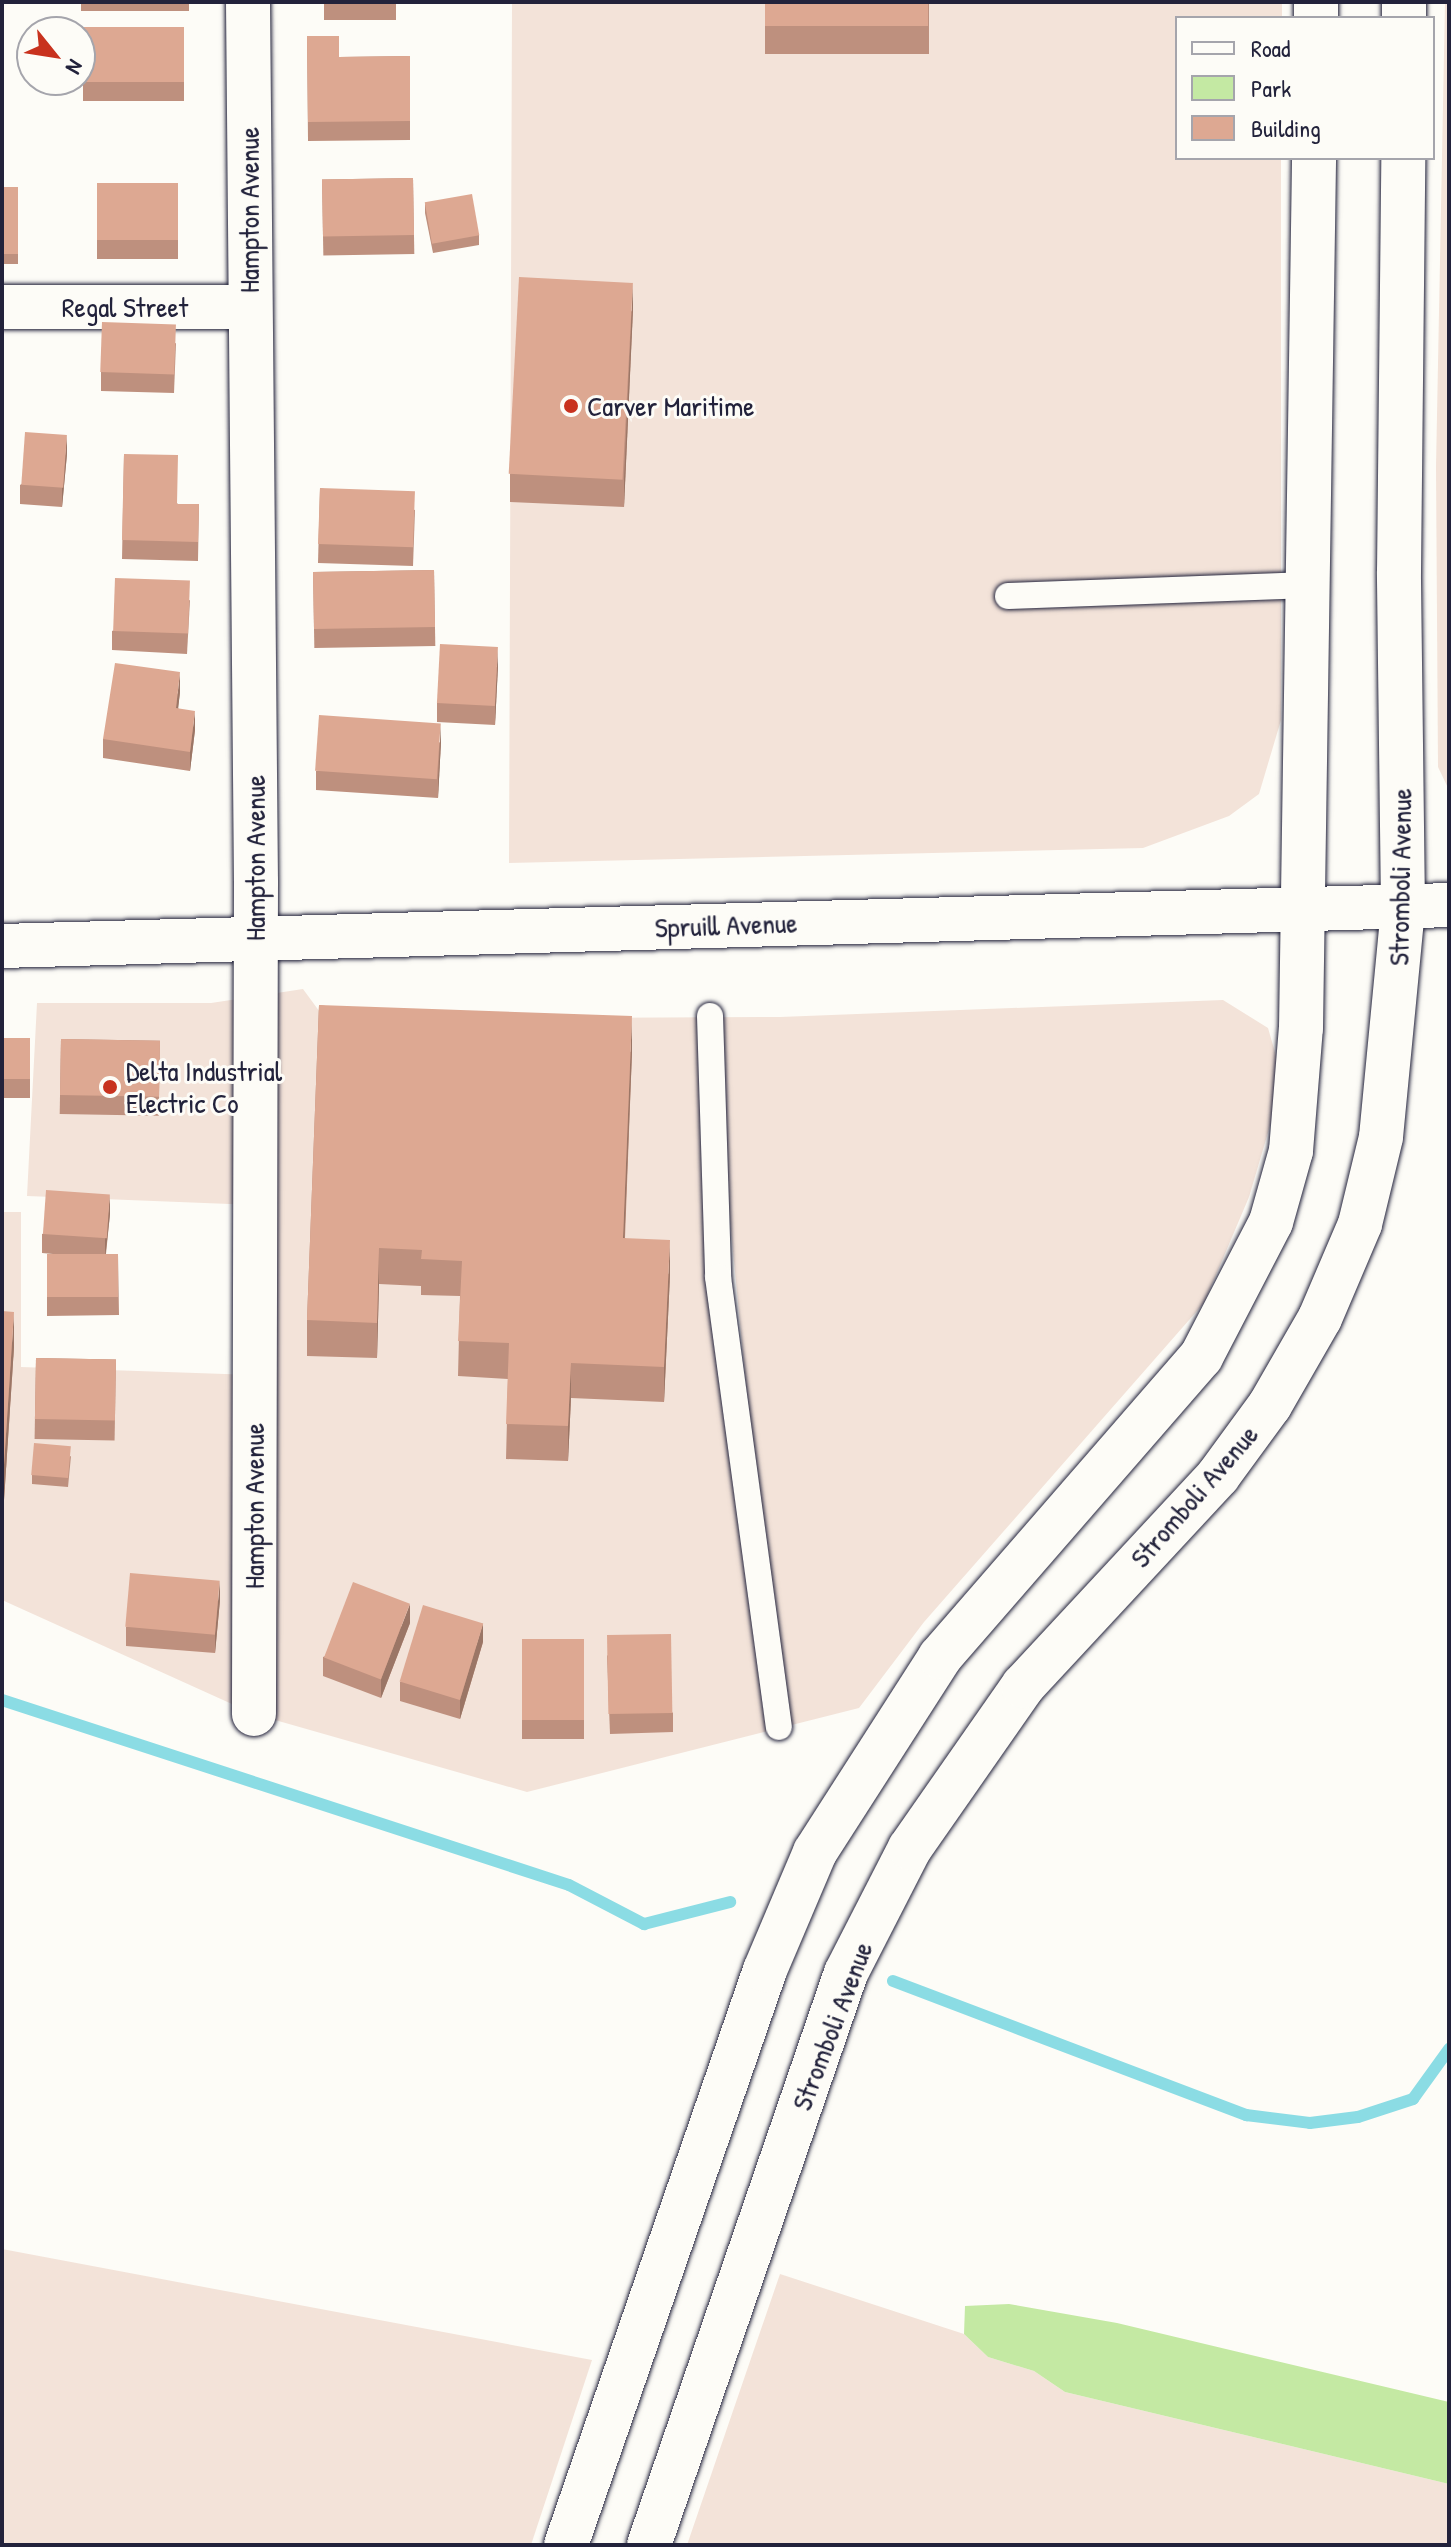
<!DOCTYPE html>
<style>
body{margin:0}
#map{position:relative;width:1451px;height:2547px;overflow:hidden;background:#fdfcf7;font-family:"Patrick Hand",sans-serif}
div>[style]{position:absolute}
.built>*{inset:0;background:#f3e3d9}
.green>*{inset:0;background:#c4e9a3}
.stream>*{height:12px;margin:-6px;padding:0 6px;transform-origin:6px;border-radius:6px;background:#8bdce4}
.roads{filter:drop-shadow(0 0 2px #22223b) drop-shadow(0 0 2px #22223b)}
.lane>*{height:26px;margin:-13px;padding:0 13px;transform-origin:13px;border-radius:13px;background:#fdfcf7}
.street>*{height:44px;margin:-22px;padding:0 22px;transform-origin:22px;border-radius:22px;background:#fdfcf7}
.secondary>*{height:44px;margin:-22px;padding:0 22px;transform-origin:22px;border-radius:22px;background:#fdfcf7}
.wall>*{inset:0;background:#be907e;transform-origin:0 0}
.shaded-wall>*{inset:0;background:#9b7666}
.building>*{inset:0;background:#dda892;transform-origin:0 0}
.dots>*{width:22px;height:22px;translate:-50% -50%;box-sizing:border-box;border:4px solid #fdfcf7;border-radius:50%}
span{translate:-50% -50%;white-space:nowrap;text-align:center;line-height:1.15;-webkit-text-stroke:6px #fdfcf7;paint-order:stroke}
.street-label{font-size:28px;color:#22223b}
.poi-label{font-size:28px;color:#22223b}
.left{translate:0 -50%;text-align:left}
.frame{position:absolute;inset:0;border:4px solid #22223b;pointer-events:none}
.legend{position:absolute;left:1175px;top:16px;width:260px;height:144px;box-sizing:border-box;background:#fdfcf7;border:2px solid #a5a5ac;margin:0;padding:10px 14px;list-style:none;font-size:24px;color:#22223b}
.legend li{display:flex;align-items:center;gap:16px;height:40px}
.legend b{width:40px;border:2px solid #a5a5ac}
.north{position:absolute;left:16px;top:16px;width:80px;height:80px;box-sizing:border-box;background:#fdfcf7;border:2px solid #a5a5ac;border-radius:50%;rotate:120deg;font-size:22px;font-weight:700;line-height:32px;text-align:center;color:#22223b}
.north::after{content:'';display:block;margin:auto;width:28px;height:36px;background:#c8321e;clip-path:polygon(50% 0,100% 100%,50% 72%,0 100%)}
</style>
<div id="map">
<div class="built">
<i style="clip-path:polygon(512px 2px,1282px 2px,1282px 18px,1177px 18px,1177px 158px,1281px 158px,1281px 720px,1259px 794px,1229px 816px,1143px 848px,509px 863px)"></i>
<i style="clip-path:polygon(1445px 2px,1449px 2px,1449px 790px,1438px 767px,1436px 467px)"></i>
<i style="clip-path:polygon(evenodd,303px 989px,325px 1019px,780px 1017px,1223px 1000px,1268px 1028px,1279px 1066px,1272px 1119px,1249px 1197px,1204px 1303px,924px 1622px,859px 1708px,527px 1792px,254px 1714px,2px 1600px,2px 1212px,21px 1212px,21px 1367px,254px 1375px,255px 1205px,27px 1196px,37px 1003px,211px 1003px,303px 989px,712px 1034px,776px 1695px,718px 1277px,712px 1034px)"></i>
<i style="clip-path:polygon(2px 2249px,592px 2360px,531px 2545px,2px 2545px)"></i>
<i style="clip-path:polygon(780px 2274px,964px 2334px,988px 2357px,1034px 2371px,1065px 2392px,1449px 2484px,1449px 2545px,687px 2545px)"></i>
</div>
<div class="green">
<i style="clip-path:polygon(1009px 2304px,1117px 2323px,1449px 2402px,1449px 2484px,1065px 2392px,1034px 2371px,988px 2357px,964px 2334px,965px 2306px)"></i>
</div>
<div class="stream">
<i style="left:2px;top:1700px;width:596px;rotate:18.07deg"></i>
<i style="left:569px;top:1885px;width:85px;rotate:27.5deg"></i>
<i style="left:644px;top:1924px;width:89px;rotate:-14.3deg"></i>
<i style="left:893px;top:1981px;width:378px;rotate:20.8deg"></i>
<i style="left:1246px;top:2115px;width:64px;rotate:7.1deg"></i>
<i style="left:1310px;top:2123px;width:48px;rotate:-7.1deg"></i>
<i style="left:1358px;top:2117px;width:58px;rotate:-18.1deg"></i>
<i style="left:1413px;top:2099px;width:62px;rotate:-54.2deg"></i>
</div>
<div class="roads">
<div class="lane">
<i style="left:1008px;top:596px;width:302px;rotate:-2.1deg"></i>
<i style="left:710px;top:1016px;width:261px;rotate:88.2deg"></i>
<i style="left:718px;top:1277px;width:454px;rotate:82.3deg"></i>
</div>
<div class="street">
<i style="left:248px;top:2px;width:880px;rotate:89.48deg"></i>
<i style="left:256px;top:882px;width:832px;rotate:90.14deg"></i>
<i style="left:2px;top:307px;width:247px"></i>
</div>
<div class="secondary">
<i style="left:1316px;top:18px;width:16px;rotate:-90deg"></i>
<i style="left:1404px;top:18px;width:16px;rotate:-90deg"></i>
<i style="left:2px;top:946px;width:1448px;rotate:-1.62deg"></i>
<i style="left:566px;top:2545px;width:608px;rotate:-70.91deg"></i>
<i style="left:765px;top:1970px;width:128px;rotate:-67deg"></i>
<i style="left:815px;top:1852px;width:232px;rotate:-57.3deg"></i>
<i style="left:940px;top:1657px;width:398px;rotate:-49deg"></i>
<i style="left:1201px;top:1357px;width:152px;rotate:-62.6deg"></i>
<i style="left:1271px;top:1222px;width:74px;rotate:-74.3deg"></i>
<i style="left:1291px;top:1151px;width:123px;rotate:-85.4deg"></i>
<i style="left:1301px;top:1028px;width:870px;rotate:-89.14deg"></i>
<i style="left:649px;top:2545px;width:605px;rotate:-71deg"></i>
<i style="left:846px;top:1973px;width:140px;rotate:-62.9deg"></i>
<i style="left:910px;top:1848px;width:198px;rotate:-55.1deg"></i>
<i style="left:1023px;top:1686px;width:287px;rotate:-47.1deg"></i>
<i style="left:1218px;top:1476px;width:88px;rotate:-53.8deg"></i>
<i style="left:1270px;top:1405px;width:100px;rotate:-60.1deg"></i>
<i style="left:1320px;top:1318px;width:102px;rotate:-66.9deg"></i>
<i style="left:1360px;top:1224px;width:89px;rotate:-76.4deg"></i>
<i style="left:1381px;top:1137px;width:230px;rotate:-84.5deg"></i>
<i style="left:1403px;top:908px;width:336px;rotate:-90.7deg"></i>
<i style="left:1399px;top:572px;width:414px;rotate:-89.4deg"></i>
</div>
</div>
<div class="wall">
<i style="left:81px;top:2px;width:108px;height:9px"></i>
<i style="left:324px;top:2px;width:72px;height:18px"></i>
<i style="left:765px;top:2px;width:164px;height:52px"></i>
<i style="left:83px;top:27px;width:101px;height:74px"></i>
<i style="clip-path:polygon(307px 36px,339px 57px,410px 56px,410px 140px,308px 141px)"></i>
<i style="left:413px;top:178px;width:76px;height:91px;rotate:89deg"></i>
<i style="left:97px;top:183px;width:81px;height:76px"></i>
<i style="left:2px;top:187px;width:16px;height:77px"></i>
<i style="clip-path:polygon(425px 204px,479px 235px,479px 245px,433px 253px,425px 213px)"></i>
<i style="clip-path:polygon(633px 309px,624px 507px,510px 502px,510px 474px)"></i>
<i style="clip-path:polygon(176px 343px,174px 393px,101px 391px,101px 372px)"></i>
<i style="clip-path:polygon(67px 454px,62px 507px,20px 504px,20px 485px)"></i>
<i style="clip-path:polygon(124px 454px,178px 504px,199px 504px,198px 561px,122px 559px)"></i>
<i style="clip-path:polygon(320px 488px,415px 510px,413px 566px,318px 563px)"></i>
<i style="left:434px;top:570px;width:76px;height:121px;rotate:89deg"></i>
<i style="clip-path:polygon(190px 600px,187px 654px,112px 650px,112px 631px)"></i>
<i style="clip-path:polygon(498px 666px,495px 725px,437px 722px,437px 703px)"></i>
<i style="clip-path:polygon(180px 692px,178px 708px,195px 730px,190px 771px,103px 758px,103px 739px)"></i>
<i style="clip-path:polygon(441px 742px,438px 798px,316px 790px,316px 771px)"></i>
<i style="clip-path:polygon(319px 1005px,632px 1052px,625px 1238px,670px 1275px,664px 1402px,571px 1398px,568px 1461px,506px 1459px,508px 1379px,458px 1376px,460px 1296px,421px 1295px,421px 1286px,379px 1284px,377px 1358px,307px 1356px,307px 1320px)"></i>
<i style="left:2px;top:1038px;width:28px;height:60px"></i>
<i style="left:61px;top:1039px;width:99px;height:75px;rotate:1deg"></i>
<i style="clip-path:polygon(110px 1214px,106px 1254px,118px 1254px,119px 1315px,47px 1316px,47px 1254px,53px 1254px,42px 1253px,42px 1234px)"></i>
<i style="clip-path:polygon(2px 1311px,14px 1347px,4px 1500px,2px 1500px)"></i>
<i style="left:36px;top:1358px;width:80px;height:81px;rotate:1deg"></i>
<i style="clip-path:polygon(71px 1456px,68px 1487px,32px 1484px,32px 1475px)"></i>
<i style="clip-path:polygon(220px 1600px,215px 1653px,126px 1646px,126px 1627px)"></i>
<i style="clip-path:polygon(410px 1623px,381px 1698px,323px 1676px,323px 1657px)"></i>
<i style="left:584px;top:1639px;width:100px;height:62px;rotate:90deg"></i>
<i style="clip-path:polygon(483px 1642px,460px 1719px,400px 1701px,400px 1682px)"></i>
<i style="clip-path:polygon(607px 1655px,673px 1713px,673px 1732px,610px 1734px)"></i>
</div>
<div class="shaded-wall">
<i style="clip-path:polygon(633px 282px,633px 309px,624px 507px,624px 479px)"></i>
<i style="clip-path:polygon(67px 435px,67px 454px,62px 507px,62px 488px)"></i>
<i style="clip-path:polygon(498px 647px,498px 666px,495px 725px,495px 706px)"></i>
<i style="clip-path:polygon(180px 672px,180px 692px,176px 727px,176px 708px)"></i>
<i style="clip-path:polygon(195px 711px,195px 730px,190px 771px,190px 752px)"></i>
<i style="clip-path:polygon(441px 723px,441px 742px,438px 798px,438px 779px)"></i>
<i style="clip-path:polygon(632px 1016px,632px 1052px,623px 1274px,623px 1238px)"></i>
<i style="clip-path:polygon(110px 1195px,110px 1214px,105px 1259px,105px 1240px)"></i>
<i style="clip-path:polygon(670px 1240px,670px 1275px,664px 1402px,664px 1367px)"></i>
<i style="clip-path:polygon(379px 1248px,379px 1284px,377px 1358px,377px 1323px)"></i>
<i style="clip-path:polygon(14px 1312px,14px 1347px,4px 1500px,4px 1465px)"></i>
<i style="clip-path:polygon(571px 1363px,571px 1398px,568px 1461px,568px 1426px)"></i>
<i style="clip-path:polygon(220px 1581px,220px 1600px,215px 1653px,215px 1634px)"></i>
<i style="clip-path:polygon(410px 1604px,410px 1623px,381px 1698px,381px 1679px)"></i>
<i style="clip-path:polygon(483px 1623px,483px 1642px,460px 1719px,460px 1700px)"></i>
</div>
<div class="building">
<i style="left:765px;top:2px;width:163px;height:24px"></i>
<i style="left:83px;top:27px;width:101px;height:55px"></i>
<i style="clip-path:polygon(307px 36px,339px 36px,339px 57px,410px 56px,410px 121px,308px 122px)"></i>
<i style="left:413px;top:178px;width:57px;height:91px;rotate:89deg"></i>
<i style="left:97px;top:183px;width:81px;height:57px"></i>
<i style="left:2px;top:187px;width:16px;height:67px"></i>
<i style="left:472px;top:194px;width:42px;height:48px;rotate:80deg"></i>
<i style="left:519px;top:277px;width:114px;height:197px;rotate:3deg"></i>
<i style="left:102px;top:322px;width:74px;height:50px;rotate:2deg"></i>
<i style="left:25px;top:432px;width:42px;height:53px;rotate:4deg"></i>
<i style="clip-path:polygon(124px 454px,178px 455px,177px 504px,199px 504px,198px 542px,122px 540px)"></i>
<i style="left:320px;top:488px;width:95px;height:56px;rotate:2deg"></i>
<i style="left:434px;top:570px;width:57px;height:121px;rotate:89deg"></i>
<i style="left:115px;top:578px;width:75px;height:53px;rotate:2deg"></i>
<i style="left:440px;top:644px;width:58px;height:59px;rotate:3deg"></i>
<i style="clip-path:polygon(115px 663px,180px 672px,176px 708px,195px 711px,190px 752px,103px 739px)"></i>
<i style="left:319px;top:715px;width:122px;height:56px;rotate:4deg"></i>
<i style="clip-path:polygon(319px 1005px,632px 1016px,623px 1238px,670px 1240px,664px 1367px,571px 1363px,568px 1426px,506px 1424px,509px 1343px,458px 1341px,462px 1261px,421px 1259px,422px 1250px,379px 1248px,377px 1323px,307px 1320px)"></i>
<i style="left:2px;top:1038px;width:28px;height:41px"></i>
<i style="left:61px;top:1039px;width:99px;height:56px;rotate:1deg"></i>
<i style="left:46px;top:1190px;width:64px;height:44px;rotate:4deg"></i>
<i style="left:47px;top:1254px;width:71px;height:43px"></i>
<i style="clip-path:polygon(2px 1311px,14px 1312px,4px 1465px,2px 1465px)"></i>
<i style="left:36px;top:1358px;width:80px;height:61px;rotate:1deg"></i>
<i style="left:34px;top:1443px;width:37px;height:32px;rotate:5deg"></i>
<i style="left:130px;top:1573px;width:90px;height:54px;rotate:5deg"></i>
<i style="left:353px;top:1582px;width:61px;height:81px;rotate:21deg"></i>
<i style="left:423px;top:1605px;width:63px;height:80px;rotate:17deg"></i>
<i style="left:671px;top:1634px;width:79px;height:64px;rotate:89deg"></i>
<i style="left:584px;top:1639px;width:81px;height:62px;rotate:90deg"></i>
</div>
<div class="dots">
<i style="left:571px;top:406px;background:#c8321e"></i>
<i style="left:110px;top:1087px;background:#c8321e"></i>
</div>
<div class="street-label">
<span style="left:249px;top:210px;rotate:-90deg">Hampton Avenue</span>
<span style="left:125px;top:307px">Regal Street</span>
<span style="left:255px;top:858px;rotate:-90deg">Hampton Avenue</span>
<span style="left:1400px;top:877px;rotate:-89deg">Stromboli Avenue</span>
<span style="left:726px;top:925px;rotate:-2deg">Spruill Avenue</span>
<span style="left:1194px;top:1496px;rotate:-49deg">Stromboli Avenue</span>
<span style="left:254px;top:1506px;rotate:-90deg">Hampton Avenue</span>
<span style="left:832px;top:2026px;rotate:-69deg">Stromboli Avenue</span>
</div>
<div class="poi-label">
<span class="left" style="left:587px;top:406px">Carver Maritime</span>
<span class="left" style="left:126px;top:1087px">Delta Industrial<br>Electric Co</span>
</div>
<div class="frame"></div>
<ul class="legend">
<li><b style="height:10px;background:#fdfcf7"></b>Road</li>
<li><b style="height:22px;background:#c4e9a3"></b>Park</li>
<li><b style="height:22px;background:#dda892"></b>Building</li>
</ul>
<div class="north">N</div>
</div>
